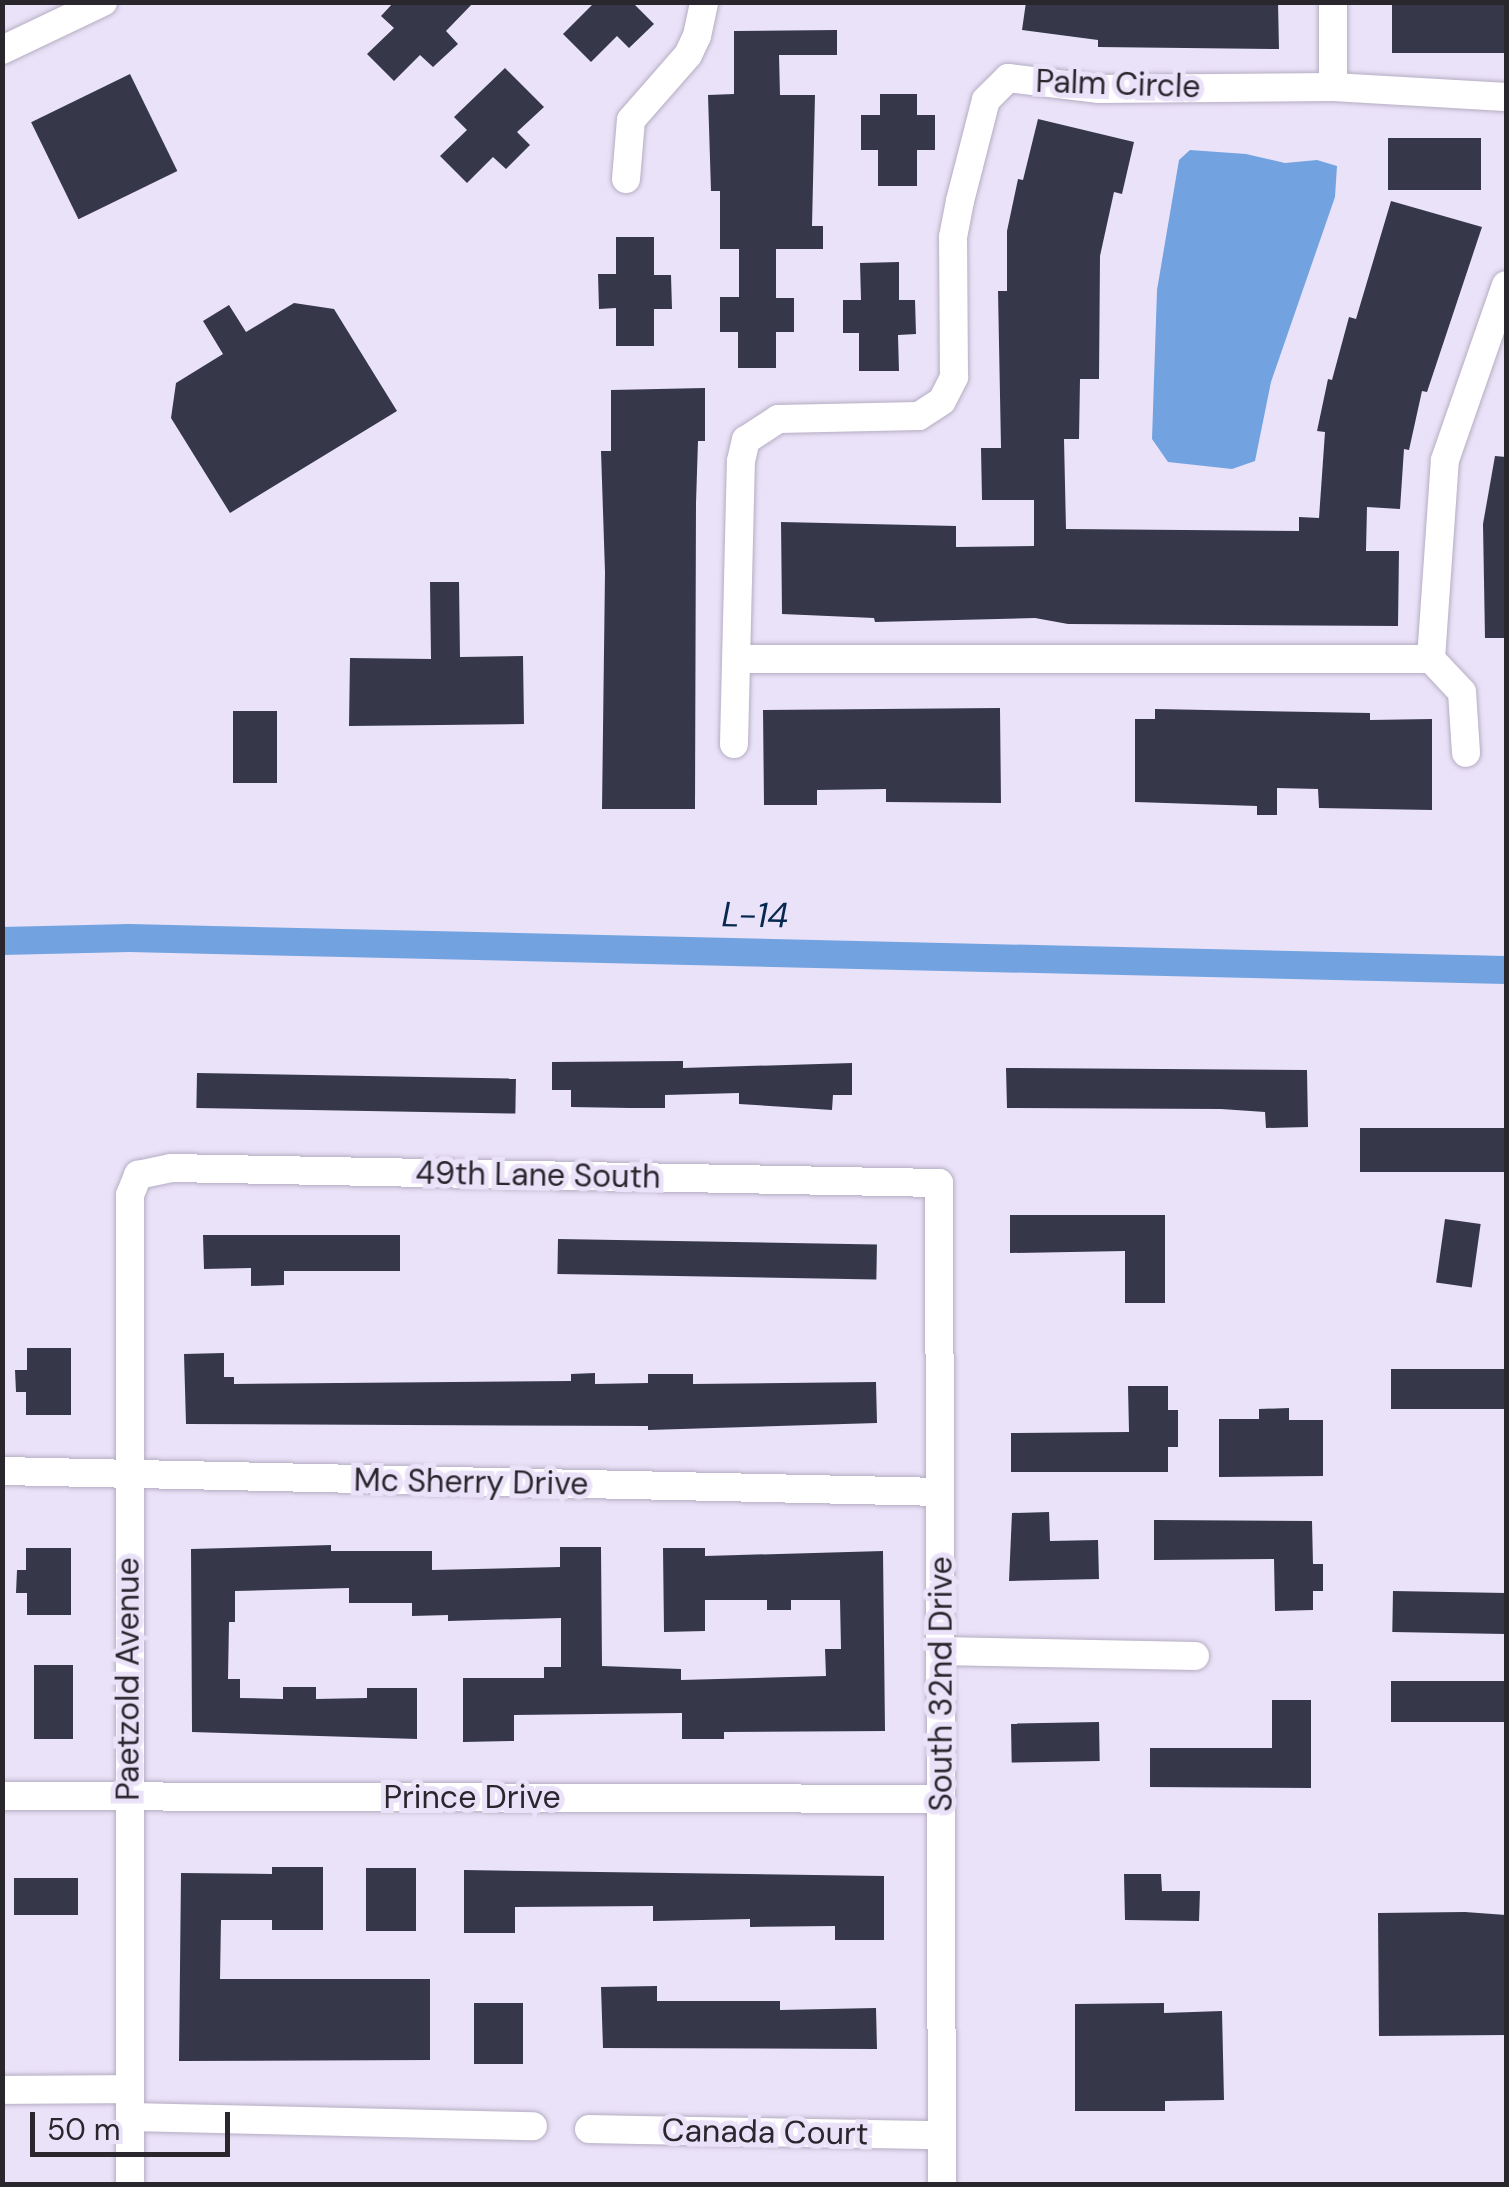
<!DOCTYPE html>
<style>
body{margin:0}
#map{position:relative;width:1509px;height:2187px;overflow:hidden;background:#eae2f8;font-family:"DM Sans",sans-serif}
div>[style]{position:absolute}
.water>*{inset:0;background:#72a3e0}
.canal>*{height:28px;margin:-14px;padding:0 14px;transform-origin:14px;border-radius:14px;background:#72a3e0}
.building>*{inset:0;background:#36384a;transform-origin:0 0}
.roads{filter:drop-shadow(0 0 2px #b5adc2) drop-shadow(0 0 2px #b5adc2)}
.minor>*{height:28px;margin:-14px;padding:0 14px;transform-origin:14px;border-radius:14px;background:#fff}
span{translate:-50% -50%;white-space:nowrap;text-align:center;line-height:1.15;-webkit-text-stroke:10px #eae2f8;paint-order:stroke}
.street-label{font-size:32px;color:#29262e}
.water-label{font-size:35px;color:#072950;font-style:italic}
.frame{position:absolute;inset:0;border:5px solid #29262e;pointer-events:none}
.scale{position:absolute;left:30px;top:2112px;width:200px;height:45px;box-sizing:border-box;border:5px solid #29262e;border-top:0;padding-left:12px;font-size:30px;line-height:35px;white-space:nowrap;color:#29262e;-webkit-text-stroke:8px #eae2f8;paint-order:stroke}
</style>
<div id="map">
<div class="water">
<i style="clip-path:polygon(1190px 150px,1246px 154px,1285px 163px,1317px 160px,1337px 166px,1335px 197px,1271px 382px,1255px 461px,1232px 469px,1168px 462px,1152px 439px,1157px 290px,1179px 160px)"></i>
</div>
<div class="canal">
<i style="left:2px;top:941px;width:127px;rotate:-1.4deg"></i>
<i style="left:129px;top:938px;width:1377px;rotate:1.33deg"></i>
</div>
<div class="building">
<i style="clip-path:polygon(394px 2px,474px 2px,446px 31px,458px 44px,433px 67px,420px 55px,394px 81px,367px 54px,394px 28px,381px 16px)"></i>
<i style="clip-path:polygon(595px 2px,632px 2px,654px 24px,629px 48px,617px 36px,591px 62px,563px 34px)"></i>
<i style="clip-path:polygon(1026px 2px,1278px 2px,1279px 49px,1098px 47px,1098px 40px,1022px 30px)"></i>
<i style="left:1392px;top:2px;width:114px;height:51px"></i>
<i style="clip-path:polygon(837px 30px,837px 55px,779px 55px,780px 95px,815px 95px,812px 226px,823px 226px,823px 249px,776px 249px,776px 298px,794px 298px,794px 332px,776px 332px,776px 368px,738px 368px,738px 332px,720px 332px,720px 297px,739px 297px,739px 249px,720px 249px,720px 191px,711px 191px,708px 95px,734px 94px,734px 31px)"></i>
<i style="clip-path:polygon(505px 68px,544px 107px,517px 132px,530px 145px,506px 169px,493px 157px,467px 183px,440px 156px,467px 130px,454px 117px)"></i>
<i style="left:130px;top:74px;width:108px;height:110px;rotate:64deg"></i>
<i style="clip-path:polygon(880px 94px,917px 94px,917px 115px,935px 115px,935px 150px,917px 150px,917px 186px,878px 186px,878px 150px,861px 150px,861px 115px,880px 115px)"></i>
<i style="clip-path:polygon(1038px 119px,1134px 142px,1122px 194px,1114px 192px,1100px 256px,1099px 379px,1080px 379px,1079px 439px,1064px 439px,1066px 529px,1299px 531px,1299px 517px,1319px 518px,1325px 432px,1317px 431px,1328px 379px,1332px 380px,1349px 317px,1356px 319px,1391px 201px,1482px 227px,1427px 392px,1422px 391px,1409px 450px,1404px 449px,1400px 509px,1367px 507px,1366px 551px,1399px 551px,1398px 626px,1068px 624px,1035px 618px,875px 622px,874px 618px,782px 614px,781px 522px,956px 526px,956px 547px,1034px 546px,1034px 500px,982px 500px,981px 448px,1001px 448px,998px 291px,1007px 291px,1007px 231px,1018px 179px,1023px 180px)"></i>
<i style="left:1388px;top:138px;width:93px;height:52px"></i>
<i style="clip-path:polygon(616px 237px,654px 237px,654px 275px,671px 275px,672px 309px,654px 309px,654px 346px,616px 346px,616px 308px,599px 309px,598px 274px,616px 274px)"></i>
<i style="clip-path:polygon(899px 262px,899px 300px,915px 300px,916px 334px,898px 335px,899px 371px,859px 371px,859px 333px,843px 333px,843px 300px,861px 300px,860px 263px)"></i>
<i style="clip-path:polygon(294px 303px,334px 309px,397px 411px,230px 513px,171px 418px,176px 383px,223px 354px,203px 321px,229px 305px,246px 332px)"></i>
<i style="clip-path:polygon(705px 388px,705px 441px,698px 441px,696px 503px,695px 809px,602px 809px,605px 572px,601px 451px,611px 451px,611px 390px)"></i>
<i style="clip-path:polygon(1495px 456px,1506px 457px,1506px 638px,1485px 638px,1483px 524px)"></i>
<i style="clip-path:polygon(430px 582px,459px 582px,460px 657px,523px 656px,524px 724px,349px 726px,350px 658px,431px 659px)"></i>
<i style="clip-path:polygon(1000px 708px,1001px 803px,886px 802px,886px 789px,817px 790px,817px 805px,764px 805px,763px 710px)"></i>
<i style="clip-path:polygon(1155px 709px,1370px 713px,1370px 720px,1432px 719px,1432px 810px,1319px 808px,1318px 789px,1277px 788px,1277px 815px,1257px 815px,1257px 806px,1135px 802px,1135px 719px,1155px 719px)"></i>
<i style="left:233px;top:711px;width:44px;height:72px"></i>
<i style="clip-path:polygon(683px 1061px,683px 1068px,852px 1063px,852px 1095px,833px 1095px,832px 1110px,739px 1104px,739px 1093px,665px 1095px,665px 1108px,630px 1108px,571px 1107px,571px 1090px,552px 1090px,552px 1062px)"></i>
<i style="clip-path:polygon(1006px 1068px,1307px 1070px,1308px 1127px,1266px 1128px,1265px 1112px,1221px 1109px,1007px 1108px)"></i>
<i style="left:197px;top:1073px;width:319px;height:35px;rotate:1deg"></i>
<i style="left:1360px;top:1128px;width:146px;height:44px"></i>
<i style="clip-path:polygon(1010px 1215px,1165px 1215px,1165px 1303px,1125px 1303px,1125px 1251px,1010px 1253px)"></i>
<i style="left:1445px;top:1219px;width:36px;height:64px;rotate:8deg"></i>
<i style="clip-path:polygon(203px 1235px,400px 1235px,400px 1271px,284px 1271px,284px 1285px,251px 1286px,251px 1268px,204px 1269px)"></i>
<i style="left:558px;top:1239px;width:319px;height:35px;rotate:1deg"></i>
<i style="clip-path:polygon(27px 1348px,71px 1348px,71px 1415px,26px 1415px,26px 1392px,16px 1392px,15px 1370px,27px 1370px)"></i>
<i style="clip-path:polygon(224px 1353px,224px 1377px,234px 1377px,234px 1384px,571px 1381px,571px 1374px,595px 1373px,595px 1384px,648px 1383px,648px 1374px,693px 1374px,693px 1384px,876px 1382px,877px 1423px,648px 1430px,648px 1426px,186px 1424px,184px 1354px)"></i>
<i style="left:1391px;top:1369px;width:115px;height:40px"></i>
<i style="clip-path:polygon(1128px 1386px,1168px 1386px,1168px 1410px,1178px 1410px,1178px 1447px,1168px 1447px,1168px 1472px,1011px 1472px,1011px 1433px,1129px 1432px)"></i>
<i style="clip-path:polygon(1289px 1408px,1289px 1420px,1323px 1420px,1323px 1476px,1219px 1477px,1219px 1419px,1259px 1419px,1259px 1409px)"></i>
<i style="clip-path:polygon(1049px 1512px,1050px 1541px,1098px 1540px,1099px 1579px,1009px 1581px,1012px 1513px)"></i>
<i style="clip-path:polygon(1154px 1520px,1312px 1521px,1313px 1564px,1323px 1564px,1323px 1591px,1313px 1591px,1313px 1610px,1275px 1611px,1274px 1559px,1154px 1560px)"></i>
<i style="clip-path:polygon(331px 1545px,331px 1551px,432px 1551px,432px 1570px,560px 1567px,560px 1547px,601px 1547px,602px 1666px,681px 1669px,681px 1680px,826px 1676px,825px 1649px,841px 1649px,840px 1600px,791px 1600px,791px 1610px,767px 1610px,767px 1600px,705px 1600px,705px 1631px,664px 1632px,663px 1548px,705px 1548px,705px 1556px,883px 1551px,885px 1731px,724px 1732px,724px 1739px,682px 1739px,682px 1713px,514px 1715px,514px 1741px,463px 1742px,463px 1678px,544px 1678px,544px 1667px,561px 1667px,561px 1618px,448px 1621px,448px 1615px,412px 1616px,412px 1603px,349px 1603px,349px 1588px,235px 1591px,235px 1622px,229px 1622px,228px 1679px,240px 1679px,240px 1698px,283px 1699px,283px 1687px,316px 1687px,316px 1699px,367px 1698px,367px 1688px,417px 1688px,417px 1739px,192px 1732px,191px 1549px)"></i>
<i style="clip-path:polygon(26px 1548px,71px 1548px,71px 1615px,27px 1615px,27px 1593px,16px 1593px,17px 1570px,26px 1570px)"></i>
<i style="left:1393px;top:1591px;width:113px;height:41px;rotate:1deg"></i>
<i style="left:34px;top:1665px;width:39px;height:74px"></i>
<i style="left:1391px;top:1681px;width:115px;height:41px"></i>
<i style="clip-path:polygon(1272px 1700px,1311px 1700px,1311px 1788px,1150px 1787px,1150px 1748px,1272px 1748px)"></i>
<i style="left:1099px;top:1722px;width:39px;height:88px;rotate:89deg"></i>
<i style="clip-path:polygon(272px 1867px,323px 1867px,323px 1930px,272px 1930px,272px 1920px,221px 1920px,220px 1979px,430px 1979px,430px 2060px,179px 2061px,181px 1873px,272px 1874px)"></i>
<i style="left:366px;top:1868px;width:50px;height:63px"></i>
<i style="clip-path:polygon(464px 1870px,884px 1876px,884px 1940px,835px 1940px,835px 1926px,750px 1927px,750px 1919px,653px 1921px,653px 1906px,515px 1907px,515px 1933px,464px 1933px)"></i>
<i style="clip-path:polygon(1124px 1874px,1161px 1874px,1162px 1891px,1200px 1891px,1199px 1921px,1125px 1920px)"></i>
<i style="left:78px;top:1878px;width:37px;height:64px;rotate:90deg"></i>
<i style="clip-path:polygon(1465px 1912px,1506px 1915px,1506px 2035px,1379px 2036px,1378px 1913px)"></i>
<i style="clip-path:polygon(657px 1986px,657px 2001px,780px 2001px,780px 2010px,876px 2008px,877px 2049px,603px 2048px,601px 1987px)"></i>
<i style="left:474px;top:2003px;width:49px;height:61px"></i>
<i style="clip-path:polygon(1164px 2003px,1164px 2013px,1222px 2011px,1224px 2100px,1165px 2101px,1165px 2111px,1075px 2111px,1075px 2004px)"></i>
</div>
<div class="roads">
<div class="minor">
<i style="left:1333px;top:2px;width:85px;rotate:90deg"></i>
<i style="left:2px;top:50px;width:112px;rotate:-25.4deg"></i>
<i style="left:626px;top:179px;width:59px;rotate:-85.2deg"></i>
<i style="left:631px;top:120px;width:86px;rotate:-48.8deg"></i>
<i style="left:688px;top:55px;width:21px;rotate:-65deg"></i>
<i style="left:697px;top:36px;width:35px;rotate:-78deg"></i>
<i style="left:737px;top:659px;width:694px"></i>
<i style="left:1431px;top:659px;width:45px;rotate:46.8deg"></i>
<i style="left:1462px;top:692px;width:61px;rotate:86.2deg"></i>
<i style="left:1431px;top:659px;width:199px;rotate:-86deg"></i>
<i style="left:1445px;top:460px;width:185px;rotate:-70.8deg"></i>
<i style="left:734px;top:744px;width:283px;rotate:-88.6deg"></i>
<i style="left:741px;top:461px;width:22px;rotate:-77deg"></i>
<i style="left:746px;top:440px;width:38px;rotate:-33deg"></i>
<i style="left:778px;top:419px;width:141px;rotate:-1.2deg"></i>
<i style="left:919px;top:416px;width:27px;rotate:-33deg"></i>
<i style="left:942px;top:401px;width:27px;rotate:-63deg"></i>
<i style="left:954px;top:377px;width:140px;rotate:-90.4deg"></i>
<i style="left:953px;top:237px;width:37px;rotate:-79deg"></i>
<i style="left:960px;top:201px;width:104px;rotate:-75.6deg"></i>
<i style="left:986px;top:100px;width:31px;rotate:-45deg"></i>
<i style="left:1008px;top:78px;width:92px;rotate:6.9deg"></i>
<i style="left:1099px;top:89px;width:234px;rotate:-0.5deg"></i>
<i style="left:1333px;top:87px;width:173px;rotate:3.3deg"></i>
<i style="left:2px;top:1471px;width:938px;rotate:1.28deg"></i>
<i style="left:940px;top:1651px;width:255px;rotate:1.1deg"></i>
<i style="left:2px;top:1796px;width:939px;rotate:0.18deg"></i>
<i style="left:2px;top:2090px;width:128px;rotate:-0.4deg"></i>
<i style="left:130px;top:2117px;width:403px;rotate:1.3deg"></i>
<i style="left:589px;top:2129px;width:353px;rotate:1deg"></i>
<i style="left:130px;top:2184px;width:989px;rotate:-90deg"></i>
<i style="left:130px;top:1195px;width:22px;rotate:-68deg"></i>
<i style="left:138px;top:1175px;width:34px;rotate:-12deg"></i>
<i style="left:171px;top:1168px;width:768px;rotate:1.12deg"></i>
<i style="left:939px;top:1183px;width:1001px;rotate:89.83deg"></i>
</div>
</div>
<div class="street-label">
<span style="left:1118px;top:84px;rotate:2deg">Palm Circle</span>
<span style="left:538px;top:1175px;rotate:1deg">49th Lane South</span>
<span style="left:471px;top:1482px;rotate:1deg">Mc Sherry Drive</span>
<span style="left:128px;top:1679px;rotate:-90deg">Paetzold Avenue</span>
<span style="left:941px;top:1684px;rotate:-90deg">South 32nd Drive</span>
<span style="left:472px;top:1797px">Prince Drive</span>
<span style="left:765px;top:2132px;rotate:1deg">Canada Court</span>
</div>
<div class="water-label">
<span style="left:755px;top:915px;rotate:1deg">L-14</span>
</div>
<div class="frame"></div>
<div class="scale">50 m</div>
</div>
